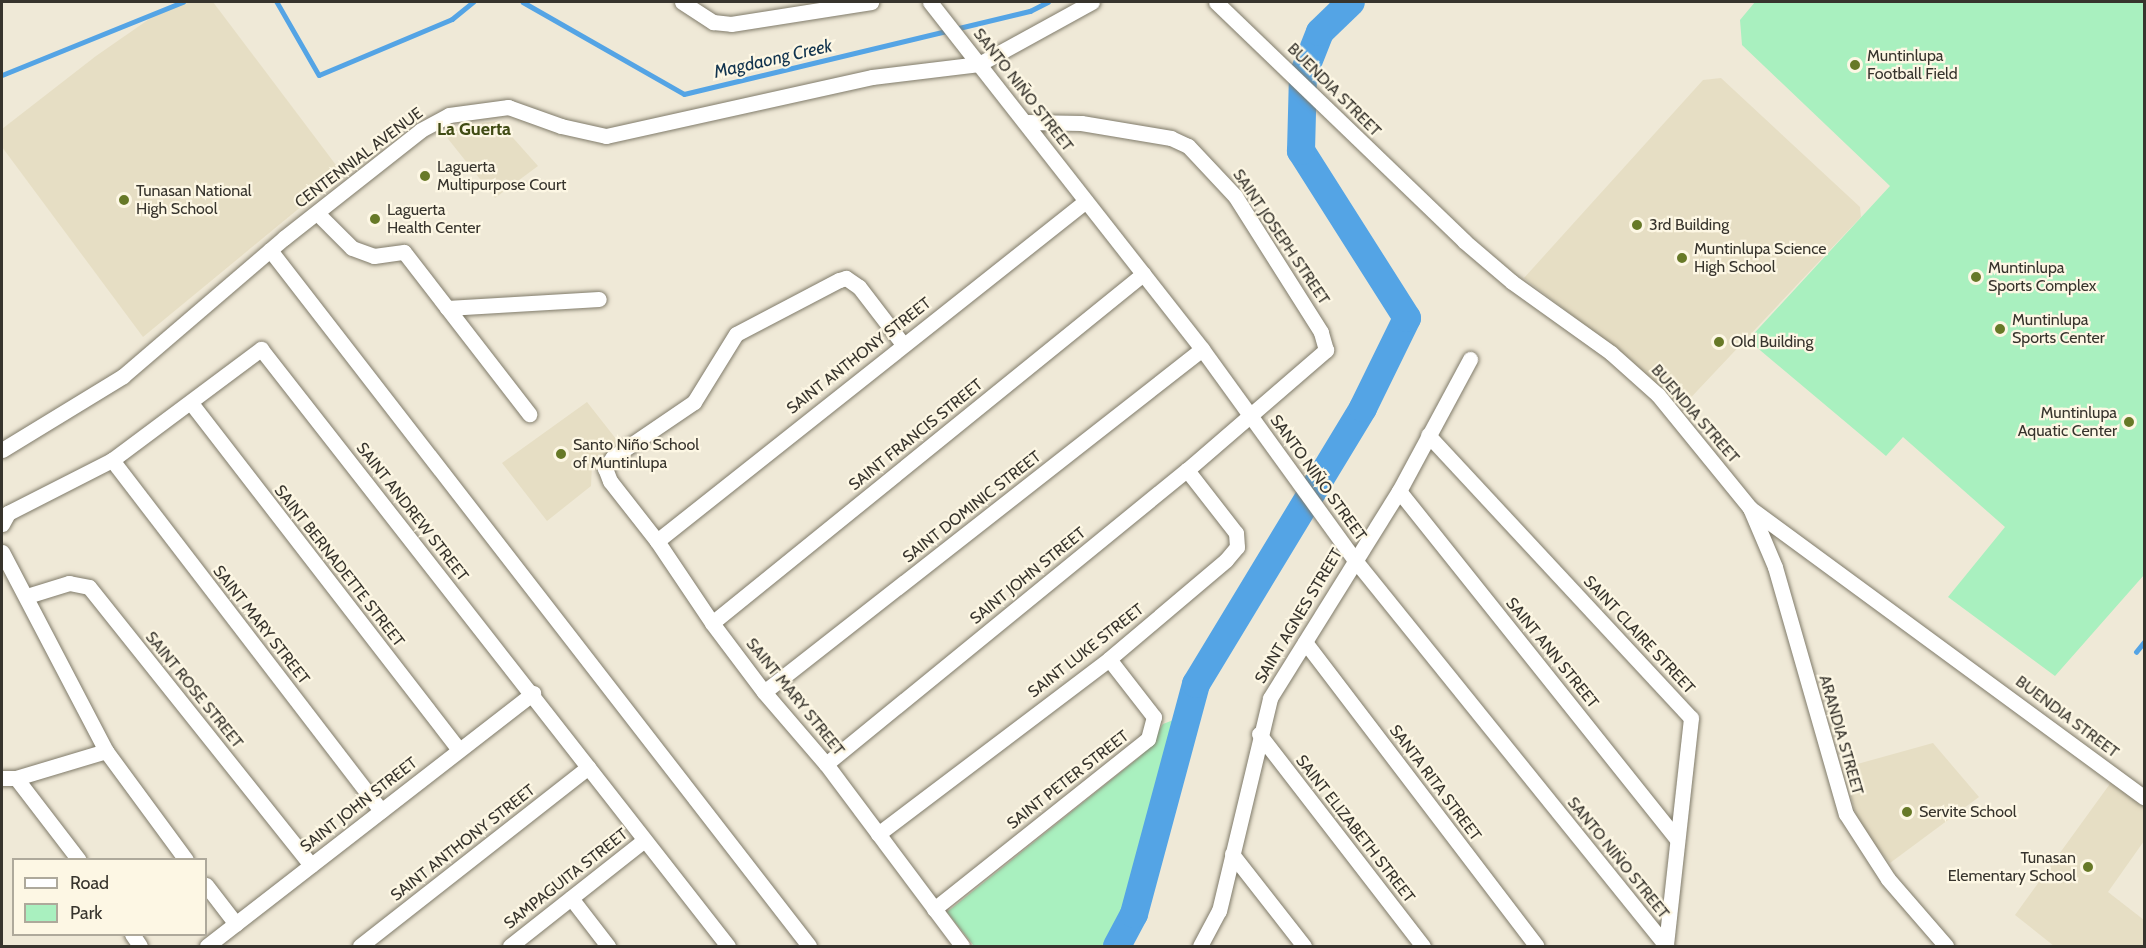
<!DOCTYPE html>
<meta charset="utf-8">
<style>
body{margin:0}
#map{position:relative;width:2146px;height:948px;overflow:hidden;background:#efe9d7;font-family:Cabin,sans-serif}
div>[style]{position:absolute}
.built>*{inset:0;background:#e6dec4}
.green>*{inset:0;background:#a9f0bf}
.stream>*{height:4.5px;margin:-2.25px;padding:0 2.25px;transform-origin:2.25px;border-radius:2.25px;background:#54a4e5}
.river>*{height:28px;margin:-14px;padding:0 14px;transform-origin:14px;border-radius:14px;background:#54a4e5}
.roads{filter:drop-shadow(0 0 2px #807b6a) drop-shadow(0 0 2px #807b6a)}
.minor>*{height:15px;margin:-7.5px;padding:0 7.5px;transform-origin:7.5px;border-radius:7.5px;background:#fff}
.dots>*{width:16px;height:16px;translate:-50% -50%;box-sizing:border-box;border:3px solid #fdf7e4;border-radius:50%}
span{translate:-50% -50%;white-space:nowrap;text-align:center;line-height:1.15;-webkit-text-stroke:4.5px #fdf7e4;paint-order:stroke}
.poi-label{font-size:16px;color:#37342d}
.left{translate:0 -50%;text-align:left}
.right{translate:-100% -50%;text-align:right}
.street-label{font-size:16px;color:#37342d}
.water-label{font-size:18px;color:#11334e;font-style:italic}
.neighbourhood-label{font-size:18px;color:#404b13;font-weight:700}
.frame{position:absolute;inset:0;border:3px solid #37342d;pointer-events:none}
.legend{position:absolute;left:12px;top:858px;width:195px;height:78px;box-sizing:border-box;background:#fdf7e4;border:2px solid #aea99b;margin:0;padding:8px 10px;list-style:none;font-size:18px;color:#37342d}
.legend li{display:flex;align-items:center;gap:12px;height:30px}
.legend b{width:30px;border:2px solid #aea99b}
</style>
<div id="map">
<div class="built">
<i style="clip-path:polygon(182px 2px,213px 2px,342px 173px,143px 337px,2px 147px,2px 129px,96px 56px,155px 15px)"></i>
<i style="clip-path:polygon(1721px 78px,1860px 207px,1861px 217px,1681px 408px,1632px 361px,1524px 278px,1703px 80px)"></i>
<i style="clip-path:polygon(498px 121px,538px 166px,495px 198px,445px 135px,467px 124px)"></i>
<i style="clip-path:polygon(587px 402px,620px 444px,592px 465px,591px 486px,547px 521px,502px 463px)"></i>
<i style="clip-path:polygon(1933px 743px,1979px 797px,1890px 863px,1859px 825px,1843px 768px)"></i>
<i style="clip-path:polygon(2112px 781px,2144px 805px,2144px 841px,2108px 892px,2144px 920px,2144px 946px,2054px 946px,2015px 915px)"></i>
</div>
<div class="green">
<i style="clip-path:polygon(1755px 2px,2144px 2px,2144px 575px,2055px 676px,1948px 597px,2005px 527px,1903px 437px,1886px 456px,1748px 340px,1890px 186px,1742px 45px,1740px 20px)"></i>
<i style="clip-path:polygon(1181px 717px,1128px 909px,1107px 946px,974px 946px,947px 912px,1141px 756px,1163px 724px)"></i>
</div>
<div class="stream">
<i style="left:277px;top:2px;width:84px;rotate:60.1deg"></i>
<i style="left:319px;top:75px;width:144px;rotate:-22.8deg"></i>
<i style="left:452px;top:19px;width:27px;rotate:-39deg"></i>
<i style="left:523px;top:2px;width:185px;rotate:29.7deg"></i>
<i style="left:684px;top:94px;width:356px;rotate:-13.5deg"></i>
<i style="left:1030px;top:11px;width:20px;rotate:-27deg"></i>
<i style="left:2px;top:75px;width:195px;rotate:-22deg"></i>
<i style="left:2136px;top:652px;width:13px;rotate:-51deg"></i>
</div>
<div class="river">
<i style="left:1117px;top:946px;width:36px;rotate:-62deg"></i>
<i style="left:1134px;top:914px;width:238px;rotate:-74.9deg"></i>
<i style="left:1196px;top:684px;width:323px;rotate:-58.8deg"></i>
<i style="left:1363px;top:408px;width:100px;rotate:-63.9deg"></i>
<i style="left:1407px;top:318px;width:198px;rotate:-122.4deg"></i>
<i style="left:1301px;top:151px;width:76px;rotate:-88.5deg"></i>
<i style="left:1303px;top:75px;width:46px;rotate:-68.4deg"></i>
<i style="left:1320px;top:32px;width:43px;rotate:-44.1deg"></i>
</div>
<div class="roads">
<div class="minor">
<i style="left:682px;top:2px;width:37px;rotate:33deg"></i>
<i style="left:713px;top:22px;width:18px;rotate:6deg"></i>
<i style="left:731px;top:24px;width:142px;rotate:-8.9deg"></i>
<i style="left:930px;top:2px;width:441px;rotate:51.9deg"></i>
<i style="left:1202px;top:349px;width:259px;rotate:54.1deg"></i>
<i style="left:1354px;top:559px;width:497px;rotate:51.1deg"></i>
<i style="left:1216px;top:2px;width:344px;rotate:43.9deg"></i>
<i style="left:1464px;top:241px;width:63px;rotate:40.5deg"></i>
<i style="left:1512px;top:282px;width:122px;rotate:35.6deg"></i>
<i style="left:1611px;top:353px;width:63px;rotate:41.8deg"></i>
<i style="left:1658px;top:395px;width:146px;rotate:50.8deg"></i>
<i style="left:1750px;top:508px;width:489px;rotate:36.3deg"></i>
<i style="left:317px;top:213px;width:49px;rotate:45deg"></i>
<i style="left:352px;top:248px;width:23px;rotate:20deg"></i>
<i style="left:374px;top:256px;width:30px;rotate:-8deg"></i>
<i style="left:404px;top:252px;width:205px;rotate:52.3deg"></i>
<i style="left:270px;top:250px;width:880px;rotate:52.24deg"></i>
<i style="left:447px;top:308px;width:152px;rotate:-3.4deg"></i>
<i style="left:902px;top:343px;width:71px;rotate:-127.5deg"></i>
<i style="left:859px;top:287px;width:16px;rotate:-145deg"></i>
<i style="left:846px;top:278px;width:7px;rotate:164deg"></i>
<i style="left:839px;top:280px;width:116px;rotate:152.3deg"></i>
<i style="left:736px;top:334px;width:80px;rotate:121.7deg"></i>
<i style="left:694px;top:402px;width:98px;rotate:145.8deg"></i>
<i style="left:613px;top:457px;width:14px;rotate:126deg"></i>
<i style="left:605px;top:468px;width:14px;rotate:69deg"></i>
<i style="left:610px;top:481px;width:76px;rotate:51.9deg"></i>
<i style="left:657px;top:541px;width:99px;rotate:56.1deg"></i>
<i style="left:712px;top:623px;width:86px;rotate:53deg"></i>
<i style="left:764px;top:692px;width:95px;rotate:49.3deg"></i>
<i style="left:826px;top:764px;width:227px;rotate:53.2deg"></i>
<i style="left:191px;top:403px;width:438px;rotate:52.3deg"></i>
<i style="left:1428px;top:435px;width:386px;rotate:47.1deg"></i>
<i style="left:1691px;top:718px;width:229px;rotate:96.3deg"></i>
<i style="left:2px;top:450px;width:142px;rotate:-31.4deg"></i>
<i style="left:123px;top:376px;width:212px;rotate:-40.6deg"></i>
<i style="left:284px;top:238px;width:174px;rotate:-38.2deg"></i>
<i style="left:421px;top:130px;width:32px;rotate:-28deg"></i>
<i style="left:449px;top:115px;width:60px;rotate:-7.7deg"></i>
<i style="left:508px;top:107px;width:56px;rotate:19.7deg"></i>
<i style="left:561px;top:126px;width:46px;rotate:12.5deg"></i>
<i style="left:606px;top:136px;width:272px;rotate:-12.5deg"></i>
<i style="left:872px;top:77px;width:108px;rotate:-6.9deg"></i>
<i style="left:979px;top:64px;width:129px;rotate:-28.8deg"></i>
<i style="left:112px;top:460px;width:442px;rotate:52.5deg"></i>
<i style="left:1399px;top:491px;width:445px;rotate:51.4deg"></i>
<i style="left:1750px;top:508px;width:64px;rotate:67deg"></i>
<i style="left:1775px;top:567px;width:257px;rotate:74deg"></i>
<i style="left:1846px;top:814px;width:77px;rotate:57.1deg"></i>
<i style="left:1888px;top:879px;width:89px;rotate:49.1deg"></i>
<i style="left:2px;top:524px;width:13px;rotate:-61deg"></i>
<i style="left:8px;top:513px;width:117px;rotate:-27deg"></i>
<i style="left:112px;top:460px;width:186px;rotate:-36.7deg"></i>
<i style="left:261px;top:349px;width:758px;rotate:51.97deg"></i>
<i style="left:657px;top:541px;width:547px;rotate:-38.4deg"></i>
<i style="left:2px;top:552px;width:225px;rotate:62.4deg"></i>
<i style="left:106px;top:751px;width:135px;rotate:53.7deg"></i>
<i style="left:27px;top:596px;width:44px;rotate:-17.2deg"></i>
<i style="left:69px;top:583px;width:20px;rotate:11deg"></i>
<i style="left:89px;top:587px;width:356px;rotate:51.4deg"></i>
<i style="left:712px;top:623px;width:555px;rotate:-39deg"></i>
<i style="left:1305px;top:642px;width:382px;rotate:52.7deg"></i>
<i style="left:764px;top:692px;width:556px;rotate:-38.06deg"></i>
<i style="left:1259px;top:734px;width:268px;rotate:52.3deg"></i>
<i style="left:826px;top:764px;width:466px;rotate:-39.2deg"></i>
<i style="left:1187px;top:470px;width:184px;rotate:-40.8deg"></i>
<i style="left:1326px;top:350px;width:19px;rotate:-106deg"></i>
<i style="left:1321px;top:332px;width:161px;rotate:-122.3deg"></i>
<i style="left:1235px;top:196px;width:69px;rotate:-133.2deg"></i>
<i style="left:1188px;top:146px;width:19px;rotate:-155deg"></i>
<i style="left:1171px;top:138px;width:91px;rotate:-170.5deg"></i>
<i style="left:1081px;top:123px;width:54px;rotate:-178.9deg"></i>
<i style="left:2px;top:778px;width:14px"></i>
<i style="left:16px;top:778px;width:94px;rotate:-16.7deg"></i>
<i style="left:16px;top:778px;width:103px;rotate:52.5deg"></i>
<i style="left:878px;top:834px;width:290px;rotate:-37.1deg"></i>
<i style="left:1109px;top:659px;width:153px;rotate:-40.2deg"></i>
<i style="left:1226px;top:560px;width:17px;rotate:-50deg"></i>
<i style="left:1237px;top:547px;width:14px;rotate:-94deg"></i>
<i style="left:1236px;top:533px;width:80px;rotate:-127.9deg"></i>
<i style="left:1232px;top:854px;width:117px;rotate:52deg"></i>
<i style="left:206px;top:885px;width:49px;rotate:52.4deg"></i>
<i style="left:571px;top:898px;width:61px;rotate:52.4deg"></i>
<i style="left:934px;top:909px;width:273px;rotate:-38.5deg"></i>
<i style="left:1148px;top:739px;width:23px;rotate:-75deg"></i>
<i style="left:1154px;top:717px;width:73px;rotate:-127.8deg"></i>
<i style="left:132px;top:934px;width:14px;rotate:56deg"></i>
<i style="left:207px;top:946px;width:413px;rotate:-37.8deg"></i>
<i style="left:360px;top:946px;width:290px;rotate:-38.1deg"></i>
<i style="left:510px;top:946px;width:171px;rotate:-38.3deg"></i>
<i style="left:1200px;top:946px;width:40px;rotate:-62deg"></i>
<i style="left:1219px;top:911px;width:219px;rotate:-76.5deg"></i>
<i style="left:1270px;top:698px;width:244px;rotate:-58.1deg"></i>
<i style="left:1399px;top:491px;width:150px;rotate:-61.7deg"></i>
</div>
</div>
<div class="dots">
<i style="left:1855px;top:65px;background:#677927"></i>
<i style="left:425px;top:176px;background:#677927"></i>
<i style="left:124px;top:200px;background:#677927"></i>
<i style="left:375px;top:219px;background:#677927"></i>
<i style="left:1637px;top:225px;background:#677927"></i>
<i style="left:1682px;top:258px;background:#677927"></i>
<i style="left:1976px;top:277px;background:#677927"></i>
<i style="left:2000px;top:329px;background:#677927"></i>
<i style="left:1719px;top:342px;background:#677927"></i>
<i style="left:2129px;top:422px;background:#677927"></i>
<i style="left:561px;top:454px;background:#677927"></i>
<i style="left:1907px;top:812px;background:#677927"></i>
<i style="left:2088px;top:867px;background:#677927"></i>
</div>
<div class="poi-label">
<span class="left" style="left:1867px;top:65px">Muntinlupa<br>Football Field</span>
<span class="left" style="left:437px;top:176px">Laguerta<br>Multipurpose Court</span>
<span class="left" style="left:136px;top:200px">Tunasan National<br>High School</span>
<span class="left" style="left:387px;top:219px">Laguerta<br>Health Center</span>
<span class="left" style="left:1649px;top:225px">3rd Building</span>
<span class="left" style="left:1694px;top:258px">Muntinlupa Science<br>High School</span>
<span class="left" style="left:1988px;top:277px">Muntinlupa<br>Sports Complex</span>
<span class="left" style="left:2012px;top:329px">Muntinlupa<br>Sports Center</span>
<span class="left" style="left:1731px;top:342px">Old Building</span>
<span class="right" style="left:2117px;top:422px">Muntinlupa<br>Aquatic Center</span>
<span class="left" style="left:573px;top:454px">Santo Niño School<br>of Muntinlupa</span>
<span class="left" style="left:1919px;top:812px">Servite School</span>
<span class="right" style="left:2076px;top:867px">Tunasan<br>Elementary School</span>
</div>
<div class="street-label">
<span style="left:1023px;top:90px;rotate:52deg">SANTO NIÑO STREET</span>
<span style="left:1334px;top:90px;rotate:45deg">BUENDIA STREET</span>
<span style="left:359px;top:158px;rotate:-37deg">CENTENNIAL AVENUE</span>
<span style="left:1281px;top:237px;rotate:56deg">SAINT JOSEPH STREET</span>
<span style="left:859px;top:356px;rotate:-38deg">SAINT ANTHONY STREET</span>
<span style="left:1695px;top:414px;rotate:49deg">BUENDIA STREET</span>
<span style="left:916px;top:435px;rotate:-39deg">SAINT FRANCIS STREET</span>
<span style="left:1318px;top:478px;rotate:54deg">SANTO NIÑO STREET</span>
<span style="left:972px;top:507px;rotate:-38deg">SAINT DOMINIC STREET</span>
<span style="left:412px;top:512px;rotate:52deg">SAINT ANDREW STREET</span>
<span style="left:339px;top:566px;rotate:52deg">SAINT BERNADETTE STREET</span>
<span style="left:1028px;top:576px;rotate:-39deg">SAINT JOHN STREET</span>
<span style="left:1299px;top:616px;rotate:-59deg">SAINT AGNES STREET</span>
<span style="left:261px;top:625px;rotate:52deg">SAINT MARY STREET</span>
<span style="left:1639px;top:635px;rotate:47deg">SAINT CLAIRE STREET</span>
<span style="left:1086px;top:651px;rotate:-38deg">SAINT LUKE STREET</span>
<span style="left:1552px;top:653px;rotate:51deg">SAINT ANN STREET</span>
<span style="left:194px;top:690px;rotate:51deg">SAINT ROSE STREET</span>
<span style="left:795px;top:697px;rotate:51deg">SAINT MARY STREET</span>
<span style="left:2067px;top:717px;rotate:37deg">BUENDIA STREET</span>
<span style="left:1841px;top:735px;rotate:74deg">ARANDIA STREET</span>
<span style="left:1068px;top:780px;rotate:-38deg">SAINT PETER STREET</span>
<span style="left:1435px;top:783px;rotate:53deg">SANTA RITA STREET</span>
<span style="left:359px;top:805px;rotate:-38deg">SAINT JOHN STREET</span>
<span style="left:1355px;top:829px;rotate:52deg">SAINT ELIZABETH STREET</span>
<span style="left:463px;top:843px;rotate:-38deg">SAINT ANTHONY STREET</span>
<span style="left:1618px;top:858px;rotate:51deg">SANTO NIÑO STREET</span>
<span style="left:566px;top:879px;rotate:-38deg">SAMPAGUITA STREET</span>
</div>
<div class="water-label">
<span style="left:773px;top:59px;rotate:-13deg">Magdaong Creek</span>
</div>
<div class="neighbourhood-label">
<span style="left:474px;top:129px">La Guerta</span>
</div>
<div class="frame"></div>
<ul class="legend">
<li><b style="height:8px;background:#fff"></b>Road</li>
<li><b style="height:16px;background:#a9f0bf"></b>Park</li>
</ul>
</div>
